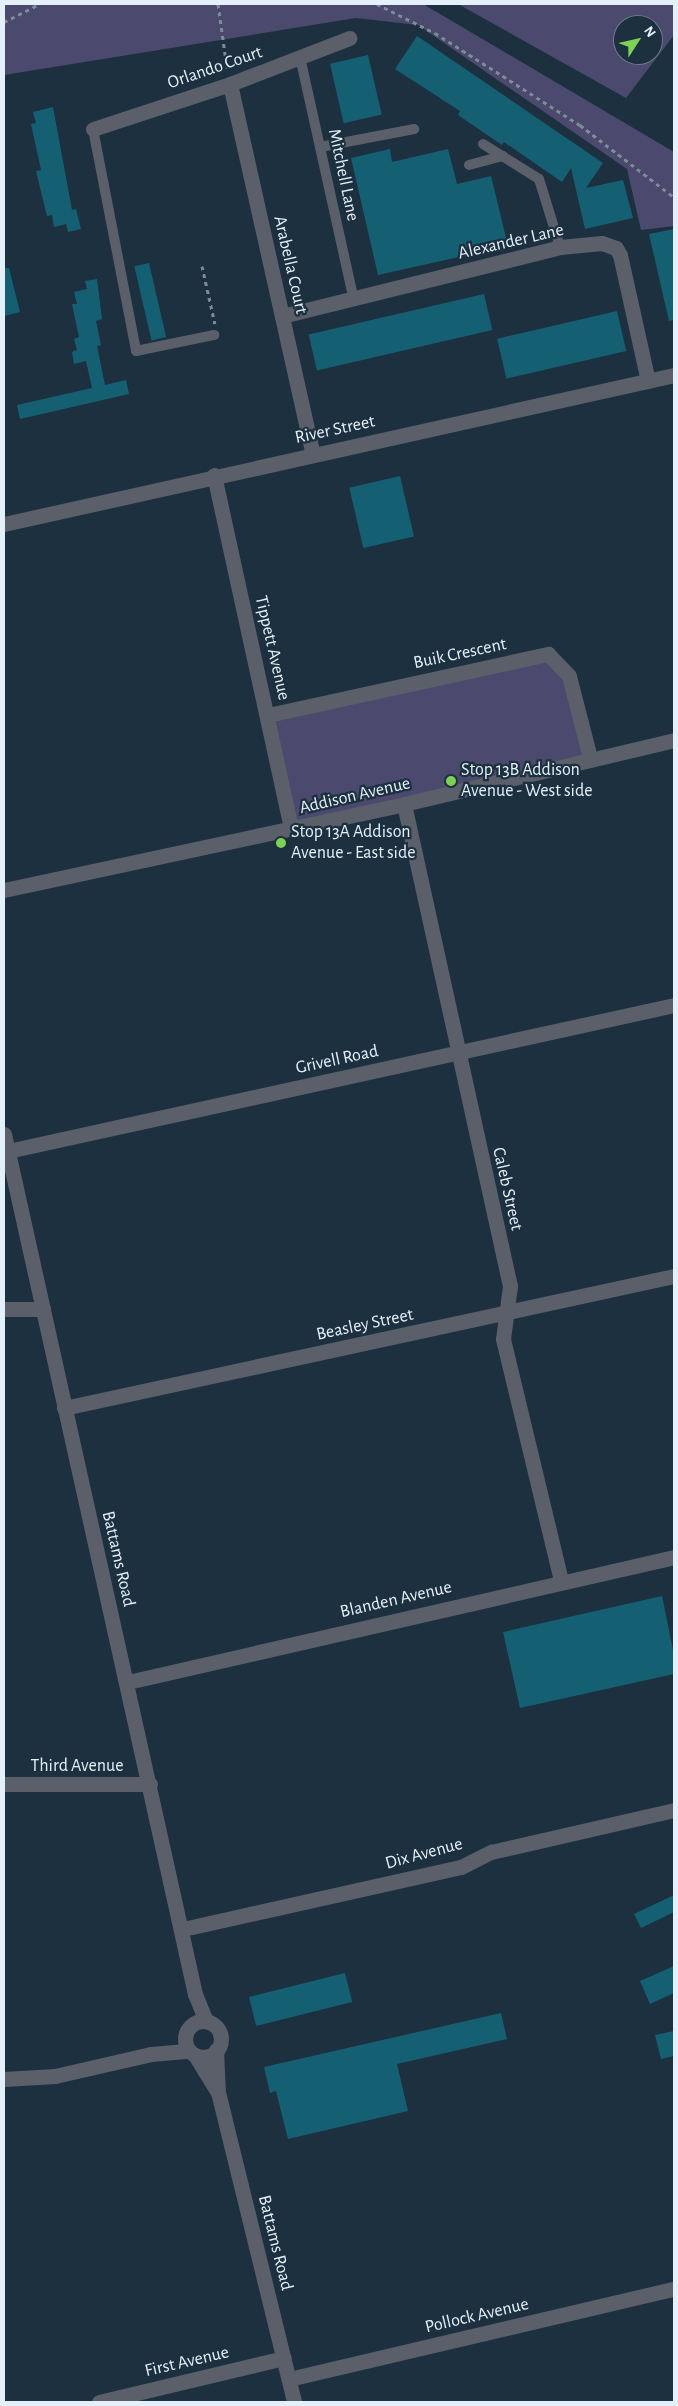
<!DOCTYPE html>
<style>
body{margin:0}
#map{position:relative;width:678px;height:2406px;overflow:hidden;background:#1d3040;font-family:"Alegreya Sans",sans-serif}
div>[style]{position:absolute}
.green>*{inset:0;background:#4b496e}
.building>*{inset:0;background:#155f73;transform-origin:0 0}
.path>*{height:3px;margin-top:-1.5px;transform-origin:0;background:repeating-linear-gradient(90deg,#7c8c99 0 4px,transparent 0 8px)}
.lane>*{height:10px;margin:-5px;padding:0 5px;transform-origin:5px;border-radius:5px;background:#5a5f69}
.street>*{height:15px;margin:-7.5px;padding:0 7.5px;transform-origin:7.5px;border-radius:7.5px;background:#5a5f69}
.street>.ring{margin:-7.5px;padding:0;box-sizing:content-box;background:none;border:15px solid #5a5f69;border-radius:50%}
.dots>*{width:14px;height:14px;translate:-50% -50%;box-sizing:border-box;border:2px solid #1d3040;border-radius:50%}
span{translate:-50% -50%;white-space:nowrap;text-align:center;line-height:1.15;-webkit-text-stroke:4.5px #1d3040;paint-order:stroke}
.street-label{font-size:18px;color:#e4f0fa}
.poi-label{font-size:18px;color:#e4f0fa}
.left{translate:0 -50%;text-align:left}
.frame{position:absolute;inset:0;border:5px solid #e4f0fa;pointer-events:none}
.north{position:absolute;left:613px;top:15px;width:50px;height:50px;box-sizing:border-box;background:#1d3040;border:1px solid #6d7d8a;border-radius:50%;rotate:55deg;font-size:14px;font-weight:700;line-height:20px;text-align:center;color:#e4f0fa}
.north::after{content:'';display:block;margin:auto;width:18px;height:22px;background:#7dd154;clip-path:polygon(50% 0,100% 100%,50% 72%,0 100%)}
</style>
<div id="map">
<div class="green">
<i style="clip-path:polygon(4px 4px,423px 4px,674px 152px,674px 226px,641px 230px,627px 169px,418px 25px,356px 18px,4px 75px)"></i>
<i style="clip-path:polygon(evenodd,458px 4px,674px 4px,674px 35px,626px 98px,458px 4px,623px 25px,653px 25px,653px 55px,623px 55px,623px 25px)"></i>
<i style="clip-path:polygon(548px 654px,560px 664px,590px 758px,291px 829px,268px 715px)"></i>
</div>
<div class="building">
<i style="clip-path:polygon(417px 36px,603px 163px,586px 188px,623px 180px,633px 218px,585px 229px,571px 168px,562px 182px,504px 142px,502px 145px,458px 115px,460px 111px,395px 69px)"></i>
<i style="left:368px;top:55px;width:61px;height:39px;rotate:77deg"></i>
<i style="clip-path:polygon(53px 107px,72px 210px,76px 209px,81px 229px,68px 232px,66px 224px,54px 227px,52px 215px,47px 216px,36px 171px,41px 170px,31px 124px,36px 123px,33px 112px)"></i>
<i style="clip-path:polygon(390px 149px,392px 162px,448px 149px,457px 184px,491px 176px,508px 246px,378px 275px,351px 158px)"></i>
<i style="clip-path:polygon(674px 229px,674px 320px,669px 321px,649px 234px)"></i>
<i style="left:149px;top:263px;width:76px;height:15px;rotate:77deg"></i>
<i style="clip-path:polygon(4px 268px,9px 268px,20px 312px,4px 316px)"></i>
<i style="clip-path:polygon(97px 279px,102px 319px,96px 321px,101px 345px,97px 346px,105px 385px,126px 380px,129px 394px,20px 419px,17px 405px,92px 388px,86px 361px,74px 364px,72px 352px,77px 350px,74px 339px,79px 337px,72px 304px,77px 304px,74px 292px,87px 289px,85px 281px)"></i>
<i style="left:484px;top:294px;width:37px;height:180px;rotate:77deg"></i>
<i style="left:617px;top:311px;width:41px;height:123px;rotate:77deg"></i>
<i style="left:400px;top:476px;width:62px;height:52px;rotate:77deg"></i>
<i style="clip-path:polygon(662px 1596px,674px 1655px,674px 1674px,520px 1708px,503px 1632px)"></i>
<i style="clip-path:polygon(674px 1895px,674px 1912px,641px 1928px,634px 1914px)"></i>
<i style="clip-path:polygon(674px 1966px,674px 1993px,650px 2004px,640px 1981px)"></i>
<i style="left:345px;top:1973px;width:30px;height:99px;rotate:76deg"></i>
<i style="clip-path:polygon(501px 2013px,507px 2039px,397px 2064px,408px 2111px,288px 2139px,276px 2091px,270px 2093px,264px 2067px)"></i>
<i style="clip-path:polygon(674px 2031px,674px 2056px,661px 2059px,655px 2035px)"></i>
</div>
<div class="path">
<i style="left:218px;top:4px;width:65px;rotate:82deg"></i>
<i style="left:377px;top:4px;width:65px;rotate:26.6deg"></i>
<i style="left:435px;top:33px;width:172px;rotate:32.4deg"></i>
<i style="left:580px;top:125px;width:118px;rotate:37.5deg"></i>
<i style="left:4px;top:22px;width:39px;rotate:-27deg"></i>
<i style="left:202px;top:266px;width:59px;rotate:77.4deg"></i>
</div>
<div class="lane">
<i style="left:300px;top:57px;width:250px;rotate:77.5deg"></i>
<i style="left:93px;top:129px;width:226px;rotate:79deg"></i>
<i style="left:136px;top:351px;width:80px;rotate:-11.6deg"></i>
<i style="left:483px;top:144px;width:66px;rotate:32deg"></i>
<i style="left:539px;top:179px;width:71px;rotate:72.8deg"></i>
<i style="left:320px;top:147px;width:96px;rotate:-10.8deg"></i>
<i style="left:469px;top:165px;width:35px;rotate:-15deg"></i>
</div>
<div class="street">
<i style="left:230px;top:84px;width:379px;rotate:77.4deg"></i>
<i style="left:93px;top:129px;width:144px;rotate:-18.2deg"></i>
<i style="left:230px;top:84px;width:128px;rotate:-21.1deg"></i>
<i style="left:282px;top:316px;width:286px;rotate:-13.9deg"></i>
<i style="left:560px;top:247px;width:42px;rotate:-5.4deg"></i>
<i style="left:602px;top:243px;width:15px;rotate:20deg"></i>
<i style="left:616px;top:248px;width:8px;rotate:60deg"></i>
<i style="left:620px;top:255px;width:129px;rotate:77.5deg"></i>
<i style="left:214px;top:475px;width:362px;rotate:77.7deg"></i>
<i style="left:4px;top:524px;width:686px;rotate:-12.54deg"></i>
<i style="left:268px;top:715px;width:287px;rotate:-12.3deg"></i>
<i style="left:548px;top:654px;width:30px;rotate:46deg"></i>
<i style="left:569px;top:676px;width:85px;rotate:75.6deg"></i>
<i style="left:404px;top:804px;width:494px;rotate:77.6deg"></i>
<i style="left:510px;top:1286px;width:53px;rotate:97.5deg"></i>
<i style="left:503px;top:1339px;width:249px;rotate:76.5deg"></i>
<i style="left:4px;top:890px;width:409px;rotate:-12.1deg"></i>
<i style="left:404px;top:804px;width:277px;rotate:-13.3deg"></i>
<i style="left:4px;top:1134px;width:881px;rotate:77.48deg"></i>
<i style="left:195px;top:1994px;width:29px;rotate:68deg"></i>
<i style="left:8px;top:1151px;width:682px;rotate:-12.36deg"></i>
<i style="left:4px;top:1309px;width:39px"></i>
<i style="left:64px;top:1408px;width:624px;rotate:-12.21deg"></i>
<i style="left:128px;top:1682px;width:560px;rotate:-12.89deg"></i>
<i style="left:4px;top:1784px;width:146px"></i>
<i style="left:183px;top:1929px;width:285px;rotate:-12.6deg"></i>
<i style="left:461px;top:1867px;width:34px;rotate:-27deg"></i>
<i style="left:491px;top:1852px;width:188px;rotate:-12.9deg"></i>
<i class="ring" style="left:185px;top:2021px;width:21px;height:21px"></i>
<i style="left:216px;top:2050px;width:42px;rotate:87.3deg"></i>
<i style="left:218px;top:2092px;width:319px;rotate:76.2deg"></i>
<i style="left:195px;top:2055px;width:42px;rotate:58.6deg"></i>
<i style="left:4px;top:2079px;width:51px;rotate:-3.4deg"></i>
<i style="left:55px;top:2076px;width:98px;rotate:-12.9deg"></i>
<i style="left:151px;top:2054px;width:38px;rotate:-5deg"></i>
<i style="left:289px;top:2379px;width:395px;rotate:-13.2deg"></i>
<i style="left:99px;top:2402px;width:190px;rotate:-13.4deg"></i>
</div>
<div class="dots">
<i style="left:451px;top:781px;background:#7dd154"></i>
<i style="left:281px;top:843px;background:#7dd154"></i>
</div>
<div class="street-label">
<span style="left:215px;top:68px;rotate:-19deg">Orlando Court</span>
<span style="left:343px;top:175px;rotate:78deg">Mitchell Lane</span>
<span style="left:511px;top:242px;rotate:-13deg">Alexander Lane</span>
<span style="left:290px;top:265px;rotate:77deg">Arabella Court</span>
<span style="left:335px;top:430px;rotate:-12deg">River Street</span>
<span style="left:272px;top:648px;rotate:77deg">Tippett Avenue</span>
<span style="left:460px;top:654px;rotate:-12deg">Buik Crescent</span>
<span style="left:355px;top:796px;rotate:-13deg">Addison Avenue</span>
<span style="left:337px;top:1060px;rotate:-12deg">Grivell Road</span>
<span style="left:507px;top:1189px;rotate:77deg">Caleb Street</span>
<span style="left:365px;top:1325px;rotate:-12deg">Beasley Street</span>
<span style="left:118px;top:1559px;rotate:77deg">Battams Road</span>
<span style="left:396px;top:1600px;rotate:-13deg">Blanden Avenue</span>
<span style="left:77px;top:1766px">Third Avenue</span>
<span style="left:424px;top:1854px;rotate:-15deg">Dix Avenue</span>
<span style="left:275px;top:2243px;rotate:76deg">Battams Road</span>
<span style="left:477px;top:2316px;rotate:-13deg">Pollock Avenue</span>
<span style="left:187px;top:2362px;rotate:-13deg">First Avenue</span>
</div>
<div class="poi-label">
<span class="left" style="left:461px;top:781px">Stop 13B Addison<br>Avenue - West side</span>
<span class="left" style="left:291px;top:843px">Stop 13A Addison<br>Avenue - East side</span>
</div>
<div class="frame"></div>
<div class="north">N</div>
</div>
